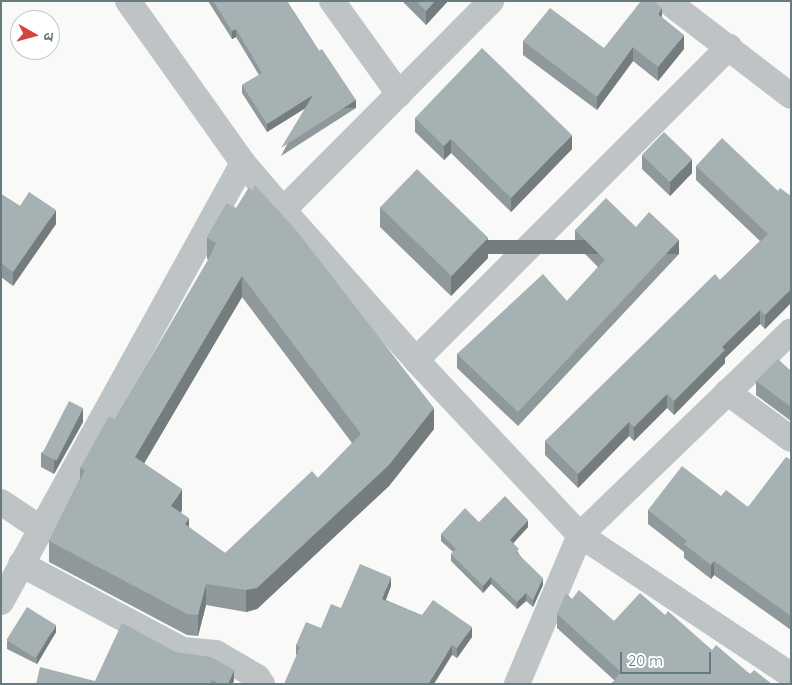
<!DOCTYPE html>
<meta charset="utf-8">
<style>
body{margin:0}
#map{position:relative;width:792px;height:685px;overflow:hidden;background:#f9f9f8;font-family:Quicksand,"Noto Sans Devanagari",sans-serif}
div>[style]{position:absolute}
.minor>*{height:26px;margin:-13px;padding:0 13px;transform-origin:13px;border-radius:13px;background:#bec4c6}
.wall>*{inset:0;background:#8f989b}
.shaded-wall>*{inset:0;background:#747c7e;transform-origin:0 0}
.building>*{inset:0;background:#a6b1b4;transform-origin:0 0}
span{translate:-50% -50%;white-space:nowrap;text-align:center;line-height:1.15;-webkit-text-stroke:5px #fff;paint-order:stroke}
.frame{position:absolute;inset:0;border:2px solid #667a7f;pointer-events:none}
.north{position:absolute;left:10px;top:10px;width:50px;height:50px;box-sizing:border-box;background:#fff;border:1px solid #c2cacc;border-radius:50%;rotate:97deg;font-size:14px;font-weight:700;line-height:20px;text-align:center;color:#667a7f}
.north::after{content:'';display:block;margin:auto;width:18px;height:22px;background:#d3443d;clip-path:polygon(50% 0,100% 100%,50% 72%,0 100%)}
.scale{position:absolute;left:620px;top:652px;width:91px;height:22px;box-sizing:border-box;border:2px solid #667a7f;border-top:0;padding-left:6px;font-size:15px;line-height:18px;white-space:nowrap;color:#667a7f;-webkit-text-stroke:4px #fff;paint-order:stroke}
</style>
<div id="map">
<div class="minor">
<i style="left:128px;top:1px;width:199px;rotate:54.6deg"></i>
<i style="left:243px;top:163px;width:62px;rotate:49.6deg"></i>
<i style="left:283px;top:210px;width:200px;rotate:48.4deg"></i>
<i style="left:416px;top:360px;width:240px;rotate:46.9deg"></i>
<i style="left:580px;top:535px;width:253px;rotate:33.6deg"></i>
<i style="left:332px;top:1px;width:115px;rotate:54.2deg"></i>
<i style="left:667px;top:1px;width:156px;rotate:37.5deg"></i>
<i style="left:283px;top:210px;width:295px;rotate:-45.1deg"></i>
<i style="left:416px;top:360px;width:443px;rotate:-45deg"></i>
<i style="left:727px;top:392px;width:79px;rotate:36.3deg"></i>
<i style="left:1px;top:502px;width:47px;rotate:33.7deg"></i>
<i style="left:21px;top:564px;width:183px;rotate:28deg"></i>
<i style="left:183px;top:650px;width:33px;rotate:5deg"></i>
<i style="left:216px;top:653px;width:48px;rotate:30.3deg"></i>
<i style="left:257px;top:677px;width:9px;rotate:54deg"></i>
<i style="left:1px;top:602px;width:501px;rotate:-61.13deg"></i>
<i style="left:517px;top:684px;width:162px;rotate:-67.1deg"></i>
<i style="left:580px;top:535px;width:293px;rotate:-44deg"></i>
</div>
<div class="wall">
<i style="clip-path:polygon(208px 1px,287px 1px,356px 108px,281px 156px,306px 108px,267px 132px,242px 93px,242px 85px,259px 75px,236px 37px,232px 39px)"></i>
<i style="clip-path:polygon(402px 1px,448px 1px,426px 25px)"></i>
<i style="clip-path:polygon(662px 18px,684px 49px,658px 81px,633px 61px,597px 110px,523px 55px,523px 41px,604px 48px)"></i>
<i style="clip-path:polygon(415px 118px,572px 149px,511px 212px,451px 153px,444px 160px,415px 132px)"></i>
<i style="clip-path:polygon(642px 155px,692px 173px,670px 196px,642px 169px)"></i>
<i style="clip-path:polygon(696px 166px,778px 191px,788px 306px,765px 329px,760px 324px,725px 358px,725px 363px,674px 415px,667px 408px,634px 441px,629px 436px,578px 488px,545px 455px,545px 441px,720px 280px,760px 241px,696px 180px)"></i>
<i style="clip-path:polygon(1px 194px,20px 206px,56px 224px,13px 286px,1px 277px)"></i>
<i style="clip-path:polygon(evenodd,227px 203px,434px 429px,389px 486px,257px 609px,246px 612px,206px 605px,198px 636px,187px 635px,49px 562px,49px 541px,80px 479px,80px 468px,115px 419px,209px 260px,207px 259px,207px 238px,227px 203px,242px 297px,352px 443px,318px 478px,225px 553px,189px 528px,181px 512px,182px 510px,144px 463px,242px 297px)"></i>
<i style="clip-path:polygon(380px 207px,488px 258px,451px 296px,380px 227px)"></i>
<i style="clip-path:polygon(636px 227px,679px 254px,518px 426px,457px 368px,457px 354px,567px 301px,598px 267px,575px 244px,575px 230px)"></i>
<i style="clip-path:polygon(791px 371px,791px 421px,756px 395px,756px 381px)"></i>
<i style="clip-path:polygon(83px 422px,54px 474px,41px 467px,41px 453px)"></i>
<i style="clip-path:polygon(791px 460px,791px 630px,714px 575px,711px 579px,684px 558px,684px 552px,648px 524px,648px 510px,721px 496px,748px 507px)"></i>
<i style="clip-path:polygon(479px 522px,528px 527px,513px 543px,519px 554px,543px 585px,533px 607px,526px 601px,517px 609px,491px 584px,483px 593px,451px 561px,451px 554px,453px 552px,441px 541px,441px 534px)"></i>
<i style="clip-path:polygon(391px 586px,386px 600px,472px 637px,457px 658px,452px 655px,296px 655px,296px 645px,321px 628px,341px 608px)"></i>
<i style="clip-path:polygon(572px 599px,614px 621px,665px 615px,712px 650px,750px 674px,772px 684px,614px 680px,557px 628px,557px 614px)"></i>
<i style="clip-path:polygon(56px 632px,37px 664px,7px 649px,7px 641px)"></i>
<i style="clip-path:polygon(176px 652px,234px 681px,232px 684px,36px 684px,95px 681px)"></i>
</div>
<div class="shaded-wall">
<i style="clip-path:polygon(435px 1px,448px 1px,426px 25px,426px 11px)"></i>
<i style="clip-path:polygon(662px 8px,662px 22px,658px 14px)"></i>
<i style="clip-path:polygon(236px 29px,236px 37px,232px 39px,232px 31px)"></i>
<i style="clip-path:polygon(684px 35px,684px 49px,658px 81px,658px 67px)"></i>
<i style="clip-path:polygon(633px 47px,633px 61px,597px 110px,597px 97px)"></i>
<i style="clip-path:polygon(313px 95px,313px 103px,267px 132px,267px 124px)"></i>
<i style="left:356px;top:100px;width:8px;height:89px;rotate:90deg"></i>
<i style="clip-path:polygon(572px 135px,572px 149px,511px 212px,511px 198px)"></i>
<i style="clip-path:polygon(451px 139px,451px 153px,444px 160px,444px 146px)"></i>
<i style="clip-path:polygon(692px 159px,692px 173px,670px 196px,670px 182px)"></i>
<i style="clip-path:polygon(56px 210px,56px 224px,13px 286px,13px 272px)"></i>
<i style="clip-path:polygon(488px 238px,488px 258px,451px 296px,451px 277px)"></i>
<i style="left:679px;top:240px;width:14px;height:236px;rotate:90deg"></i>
<i style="clip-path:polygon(242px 276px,242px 297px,135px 479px,135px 457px)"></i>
<i style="clip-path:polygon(791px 289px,791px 303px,765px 329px,765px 315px)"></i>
<i style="clip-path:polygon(760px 310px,760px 324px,725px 358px,725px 363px,674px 415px,674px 401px,722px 347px)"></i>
<i style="clip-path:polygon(667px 394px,667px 408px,634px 441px,634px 427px)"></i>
<i style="clip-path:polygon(83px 408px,83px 422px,54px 474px,54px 460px)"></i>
<i style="clip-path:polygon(434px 408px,434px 429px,389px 486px,257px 609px,246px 612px,246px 590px)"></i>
<i style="clip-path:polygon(629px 422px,629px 436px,578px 488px,578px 474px)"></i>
<i style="clip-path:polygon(182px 489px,182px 510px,171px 527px,171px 506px)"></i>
<i style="clip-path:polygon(189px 518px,189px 539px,185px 524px)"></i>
<i style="clip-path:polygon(528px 520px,528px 527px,510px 547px,510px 540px)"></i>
<i style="clip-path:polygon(714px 561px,714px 575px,711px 579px,711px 565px)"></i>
<i style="clip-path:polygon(391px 577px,391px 586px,382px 609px,382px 599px)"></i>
<i style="clip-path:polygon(491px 577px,491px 584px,483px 593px,483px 586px)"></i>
<i style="clip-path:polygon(543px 578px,543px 585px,533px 607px,533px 600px)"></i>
<i style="clip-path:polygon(206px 584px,206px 605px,198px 636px,198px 615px)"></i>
<i style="clip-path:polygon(526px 593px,526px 601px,517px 609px,517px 602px)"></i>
<i style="clip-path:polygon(56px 625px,56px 632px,37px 664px,37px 657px)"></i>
<i style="clip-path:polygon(472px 627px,472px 637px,457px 658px,457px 648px)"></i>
<i style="clip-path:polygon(452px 645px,452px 655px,434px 684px,428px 684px)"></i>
<i style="clip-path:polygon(234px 670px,234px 681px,232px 684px,228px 684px)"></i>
</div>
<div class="building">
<i style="clip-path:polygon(213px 1px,287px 1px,319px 51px,322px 49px,356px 100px,281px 148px,313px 95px,267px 124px,242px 85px,262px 73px,236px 29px,232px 31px)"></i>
<i style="clip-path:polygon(416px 1px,435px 1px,426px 11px)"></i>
<i style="clip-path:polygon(641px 1px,654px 1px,662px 8px,658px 14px,684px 35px,658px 67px,633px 47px,597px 97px,523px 41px,550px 8px,604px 48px)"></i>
<i style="clip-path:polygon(482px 48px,572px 135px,511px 198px,451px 139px,444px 146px,415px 118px)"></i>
<i style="left:664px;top:132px;width:39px;height:32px;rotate:44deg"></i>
<i style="clip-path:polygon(722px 138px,778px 191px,780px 188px,791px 196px,791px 289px,765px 315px,760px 310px,722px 347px,725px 350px,674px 401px,667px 394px,634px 427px,629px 422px,578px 474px,545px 441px,715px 274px,720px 280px,768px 234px,696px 166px)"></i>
<i style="left:417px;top:169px;width:99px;height:53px;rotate:44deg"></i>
<i style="clip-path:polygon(evenodd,255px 185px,296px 230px,434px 408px,389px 465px,257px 588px,246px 590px,206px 584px,198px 615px,187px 614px,49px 541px,85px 470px,80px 468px,109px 416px,115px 419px,209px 258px,216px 243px,207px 238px,227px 203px,236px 208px,249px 187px,252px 191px,255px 185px,242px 276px,361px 434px,318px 478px,312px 471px,225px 553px,185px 524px,189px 518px,171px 506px,182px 489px,135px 457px,242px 276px)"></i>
<i style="clip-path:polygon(29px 192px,56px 210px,13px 272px,1px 263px,1px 194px,20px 206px)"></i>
<i style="clip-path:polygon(606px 198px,636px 227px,649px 212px,679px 240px,518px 412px,457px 354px,543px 274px,567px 301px,605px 260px,575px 230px)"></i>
<i style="clip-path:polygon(778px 359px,791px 371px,791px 407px,756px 381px)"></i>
<i style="left:69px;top:401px;width:16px;height:59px;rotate:27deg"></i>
<i style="clip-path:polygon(786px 457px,791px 460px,791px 616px,714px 561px,711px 565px,684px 544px,687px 541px,648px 510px,682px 466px,721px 496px,726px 490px,748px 507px)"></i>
<i style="clip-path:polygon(505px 496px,528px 520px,510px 540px,519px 549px,516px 552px,543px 578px,533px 600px,526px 593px,517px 602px,491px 577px,483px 586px,451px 554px,456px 549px,441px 534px,465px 508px,479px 522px)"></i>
<i style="clip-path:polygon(360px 564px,391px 577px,382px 599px,422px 615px,433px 600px,472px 627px,457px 648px,452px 645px,428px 684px,284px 684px,300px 647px,296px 645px,306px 622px,321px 628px,331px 604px,341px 608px)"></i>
<i style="clip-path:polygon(579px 590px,614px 621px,640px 593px,665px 615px,668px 611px,712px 650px,716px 645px,750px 674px,754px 670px,772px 684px,611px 684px,621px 672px,557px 614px,566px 593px,572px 599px)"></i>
<i style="left:27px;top:607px;width:34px;height:39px;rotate:32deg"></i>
<i style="clip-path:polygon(122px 623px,176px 652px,211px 657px,234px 670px,228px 684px,220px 684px,212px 680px,210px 684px,36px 684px,40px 667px,95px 681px)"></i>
</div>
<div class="frame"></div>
<div class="north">उ</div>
<div class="scale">20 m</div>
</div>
